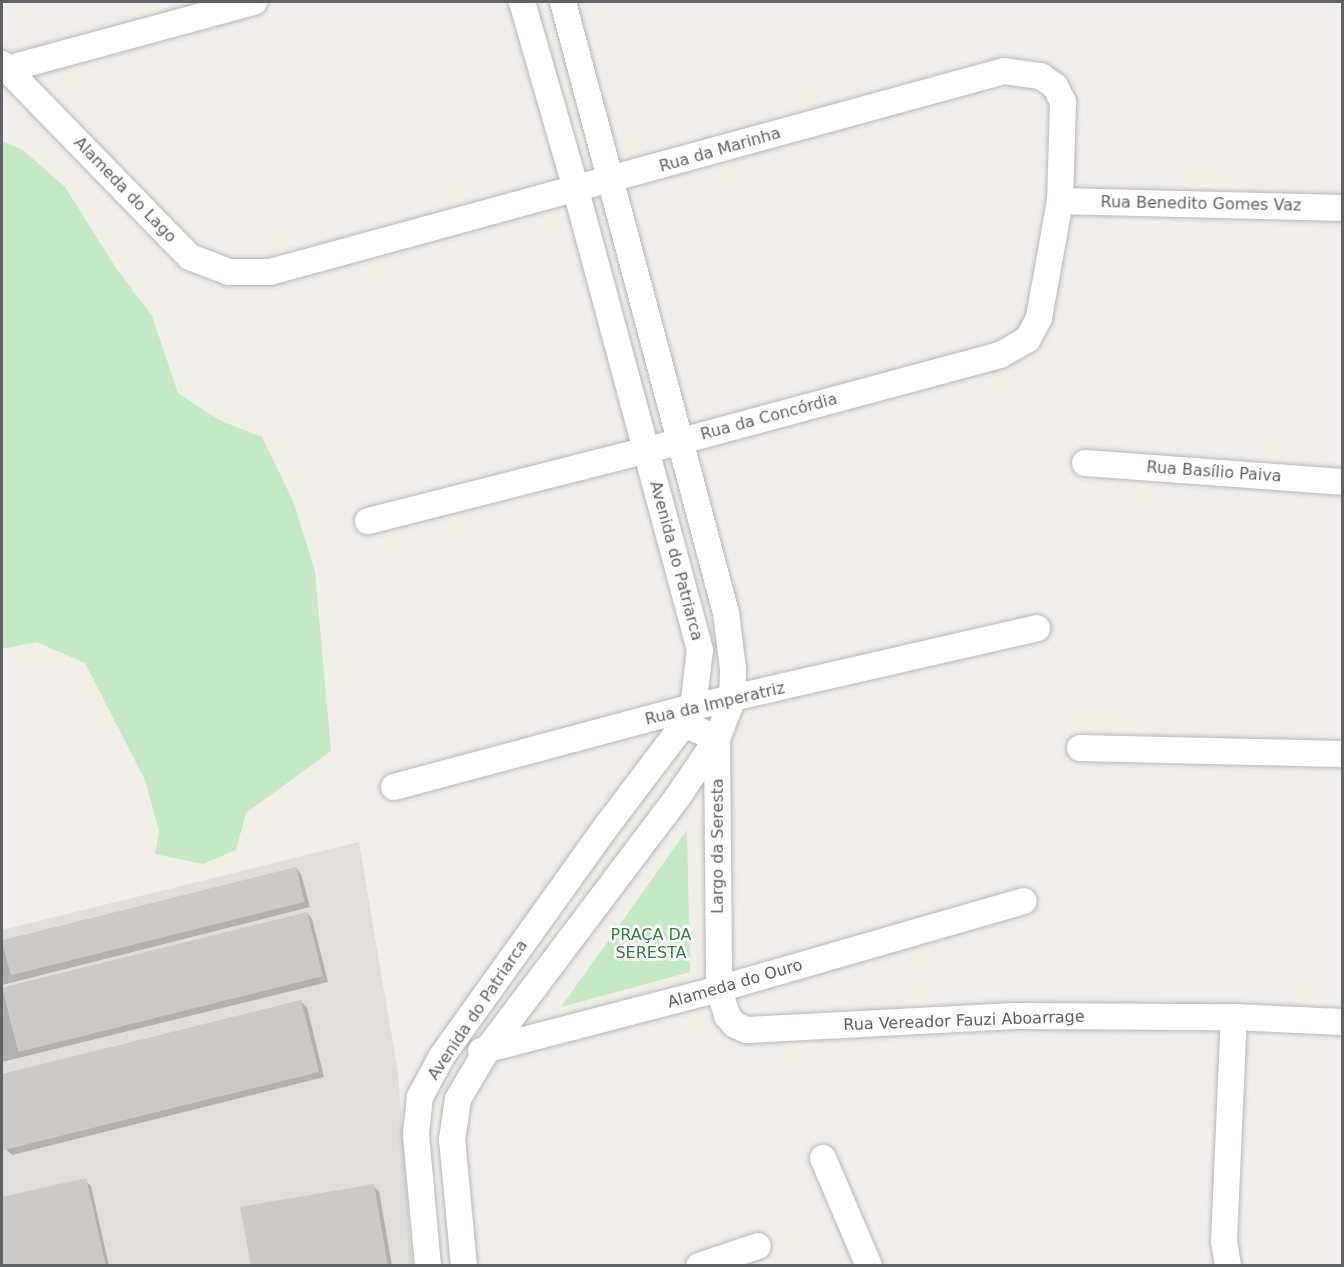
<!DOCTYPE html>
<meta charset="utf-8">
<style>
body{margin:0}
#map{position:relative;width:1344px;height:1267px;overflow:hidden;background:#f1efe8;font-family:"DejaVu Sans",sans-serif}
div>[style]{position:absolute}
.industrial>*{inset:0;background:#e0deda}
.green>*{inset:0;background:#c5e8c5}
.shadow>*{inset:0;background:#0003}
.building>*{inset:0;background:#cccac5;transform-origin:0 0}
.roads{filter:drop-shadow(0 0 2px #b5b8bc) drop-shadow(0 0 2px #b5b8bc)}
.minor>*{height:26px;margin:-13px;padding:0 13px;transform-origin:13px;border-radius:13px;background:#fff}
span{translate:-50% -50%;white-space:nowrap;text-align:center;line-height:1.15;-webkit-text-stroke:5px #fff;paint-order:stroke}
.street-label{font-size:16px;color:#5f6368}
.park-label{font-size:16px;color:#348238}
.frame{position:absolute;inset:0;border:3px solid #5f6368;pointer-events:none}
</style>
<div id="map">
<div class="industrial">
<i style="clip-path:polygon(359px 842px,398px 1073px,412px 1265px,2px 1265px,2px 930px)"></i>
</div>
<div class="green">
<i style="clip-path:polygon(2px 141px,23px 150px,65px 187px,116px 268px,152px 316px,178px 393px,219px 420px,262px 437px,293px 501px,315px 571px,331px 751px,246px 813px,236px 850px,203px 864px,155px 854px,159px 831px,145px 780px,85px 663px,36px 642px,2px 649px)"></i>
<i style="clip-path:polygon(687px 830px,690px 972px,561px 1007px)"></i>
</div>
<div class="shadow">
<i style="clip-path:polygon(296px 868px,301px 874px,310px 907px,2px 985px,2px 942px)"></i>
<i style="clip-path:polygon(307px 913px,312px 919px,328px 982px,2px 1062px,2px 988px)"></i>
<i style="clip-path:polygon(301px 1002px,307px 1007px,324px 1077px,12px 1155px,6px 1149px,2px 1132px,2px 1076px)"></i>
<i style="clip-path:polygon(85px 1180px,91px 1186px,109px 1266px,2px 1266px,2px 1199px)"></i>
<i style="clip-path:polygon(373px 1186px,379px 1191px,392px 1266px,252px 1266px)"></i>
</div>
<div class="building">
<i style="left:296px;top:867px;width:36px;height:303px;rotate:76deg"></i>
<i style="left:307px;top:912px;width:66px;height:314px;rotate:76deg"></i>
<i style="clip-path:polygon(301px 1000px,319px 1072px,4px 1150px,2px 1139px,2px 1074px)"></i>
<i style="clip-path:polygon(86px 1178px,106px 1266px,2px 1266px,2px 1197px)"></i>
<i style="clip-path:polygon(374px 1184px,388px 1266px,251px 1266px,240px 1207px)"></i>
</div>
<div class="roads">
<div class="minor">
<i style="left:2px;top:64px;width:269px;rotate:45.8deg"></i>
<i style="left:190px;top:257px;width:42px;rotate:21deg"></i>
<i style="left:229px;top:272px;width:41px"></i>
<i style="left:270px;top:272px;width:761px;rotate:-15.31deg"></i>
<i style="left:1004px;top:71px;width:37px;rotate:8deg"></i>
<i style="left:1041px;top:76px;width:17px;rotate:36deg"></i>
<i style="left:1055px;top:86px;width:18px;rotate:63deg"></i>
<i style="left:1063px;top:102px;width:99px;rotate:91.7deg"></i>
<i style="left:1060px;top:201px;width:119px;rotate:100.2deg"></i>
<i style="left:1039px;top:318px;width:24px;rotate:118deg"></i>
<i style="left:1028px;top:339px;width:32px;rotate:150deg"></i>
<i style="left:1000px;top:355px;width:366px;rotate:164.9deg"></i>
<i style="left:647px;top:450px;width:288px;rotate:165.7deg"></i>
<i style="left:7px;top:69px;width:256px;rotate:-15.2deg"></i>
<i style="left:1060px;top:201px;width:282px;rotate:1.4deg"></i>
<i style="left:1085px;top:463px;width:258px;rotate:4.2deg"></i>
<i style="left:684px;top:724px;width:36px;rotate:24deg"></i>
<i style="left:717px;top:739px;width:250px;rotate:89.5deg"></i>
<i style="left:719px;top:989px;width:28px;rotate:73deg"></i>
<i style="left:727px;top:1016px;width:12px;rotate:48deg"></i>
<i style="left:735px;top:1025px;width:13px;rotate:23deg"></i>
<i style="left:747px;top:1030px;width:268px;rotate:-3deg"></i>
<i style="left:1015px;top:1016px;width:219px;rotate:0.3deg"></i>
<i style="left:1234px;top:1017px;width:108px;rotate:2.7deg"></i>
<i style="left:1080px;top:748px;width:262px;rotate:1.3deg"></i>
<i style="left:394px;top:787px;width:310px;rotate:-15deg"></i>
<i style="left:693px;top:707px;width:353px;rotate:-12.9deg"></i>
<i style="left:481px;top:1051px;width:246px;rotate:-14.6deg"></i>
<i style="left:719px;top:989px;width:317px;rotate:-16.1deg"></i>
<i style="left:823px;top:1158px;width:117px;rotate:66.9deg"></i>
<i style="left:428px;top:1266px;width:133px;rotate:-95.2deg"></i>
<i style="left:416px;top:1134px;width:37px;rotate:-84deg"></i>
<i style="left:420px;top:1097px;width:47px;rotate:-61.8deg"></i>
<i style="left:442px;top:1056px;width:287px;rotate:-54.4deg"></i>
<i style="left:609px;top:823px;width:124px;rotate:-52.9deg"></i>
<i style="left:684px;top:724px;width:19px;rotate:-62deg"></i>
<i style="left:693px;top:707px;width:57px;rotate:-83deg"></i>
<i style="left:700px;top:650px;width:477px;rotate:-105.1deg"></i>
<i style="left:576px;top:189px;width:195px;rotate:-106.1deg"></i>
<i style="left:464px;top:1266px;width:127px;rotate:-95.4deg"></i>
<i style="left:452px;top:1140px;width:41px;rotate:-81.7deg"></i>
<i style="left:458px;top:1099px;width:57px;rotate:-59.4deg"></i>
<i style="left:487px;top:1050px;width:316px;rotate:-53deg"></i>
<i style="left:677px;top:798px;width:71px;rotate:-55.9deg"></i>
<i style="left:717px;top:739px;width:42px;rotate:-69deg"></i>
<i style="left:732px;top:700px;width:31px;rotate:-88deg"></i>
<i style="left:733px;top:669px;width:56px;rotate:-97.1deg"></i>
<i style="left:726px;top:613px;width:632px;rotate:-104.94deg"></i>
<i style="left:699px;top:1266px;width:62px;rotate:-18.7deg"></i>
<i style="left:1228px;top:1266px;width:24px;rotate:-99deg"></i>
<i style="left:1224px;top:1242px;width:225px;rotate:-87.5deg"></i>
</div>
</div>
<div class="street-label">
<span style="left:720px;top:150px;rotate:-16deg">Rua da Marinha</span>
<span style="left:125px;top:190px;rotate:46deg">Alameda do Lago</span>
<span style="left:1201px;top:204px;rotate:1deg">Rua Benedito Gomes Vaz</span>
<span style="left:769px;top:417px;rotate:-15deg">Rua da Concórdia</span>
<span style="left:1214px;top:472px;rotate:4deg">Rua Basílio Paiva</span>
<span style="left:676px;top:561px;rotate:75deg">Avenida do Patriarca</span>
<span style="left:715px;top:704px;rotate:-13deg">Rua da Imperatriz</span>
<span style="left:718px;top:846px;rotate:-90deg">Largo da Seresta</span>
<span style="left:735px;top:984px;rotate:-16deg">Alameda do Ouro</span>
<span style="left:478px;top:1010px;rotate:-56deg">Avenida do Patriarca</span>
<span style="left:964px;top:1021px;rotate:-2deg">Rua Vereador Fauzi Aboarrage</span>
</div>
<div class="park-label">
<span style="left:651px;top:944px">PRAÇA DA<br>SERESTA</span>
</div>
<div class="frame"></div>
</div>
